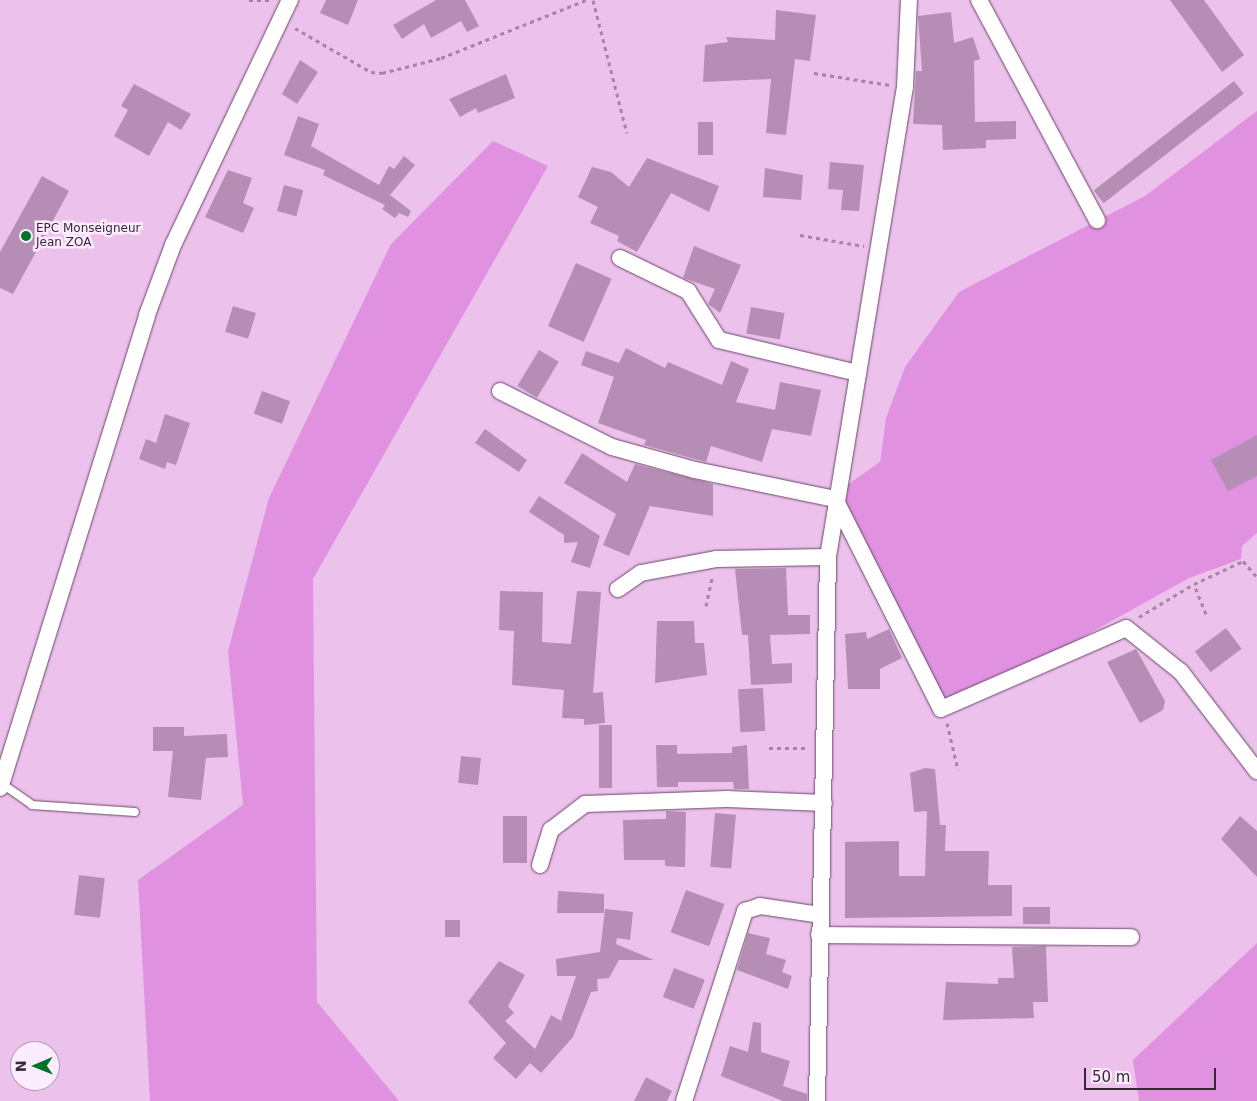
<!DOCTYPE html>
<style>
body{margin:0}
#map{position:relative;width:1257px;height:1101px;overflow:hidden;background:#ecc1eb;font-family:"DejaVu Sans",sans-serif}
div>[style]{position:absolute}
.green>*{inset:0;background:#e092e0}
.building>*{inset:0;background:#b68eb5;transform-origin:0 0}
.path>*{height:3px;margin-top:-1.5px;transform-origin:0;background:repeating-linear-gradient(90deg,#a584a4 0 4px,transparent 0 8px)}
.roads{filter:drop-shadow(0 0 1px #6a466a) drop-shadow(0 0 1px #6a466a)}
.service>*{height:8px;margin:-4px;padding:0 4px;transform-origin:4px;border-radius:4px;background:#fff}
.minor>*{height:16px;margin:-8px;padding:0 8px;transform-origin:8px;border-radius:8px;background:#fff}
.dots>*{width:14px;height:14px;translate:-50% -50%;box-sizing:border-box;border:2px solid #fdecfd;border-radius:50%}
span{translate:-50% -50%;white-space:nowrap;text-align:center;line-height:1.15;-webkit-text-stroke:5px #fdecfd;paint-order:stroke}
.poi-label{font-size:12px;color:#382737}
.left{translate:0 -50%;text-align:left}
.north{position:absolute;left:10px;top:1041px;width:50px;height:50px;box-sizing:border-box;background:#fdecfd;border:1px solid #ae9dae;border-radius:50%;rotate:269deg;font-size:14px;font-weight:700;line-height:20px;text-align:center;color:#382737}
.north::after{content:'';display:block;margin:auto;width:18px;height:22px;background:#027327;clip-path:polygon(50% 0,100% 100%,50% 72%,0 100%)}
.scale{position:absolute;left:1084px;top:1068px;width:132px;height:22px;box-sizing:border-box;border:2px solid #382737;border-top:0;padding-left:6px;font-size:15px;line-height:18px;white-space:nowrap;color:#382737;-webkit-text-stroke:4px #fdecfd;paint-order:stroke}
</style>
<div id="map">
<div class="green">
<i style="clip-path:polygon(1257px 111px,1257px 533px,1242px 546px,1241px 559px,1189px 578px,1027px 668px,935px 711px,837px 492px,880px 462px,886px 418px,905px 367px,959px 292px,1145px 196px)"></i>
<i style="clip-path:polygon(493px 141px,548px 166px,313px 579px,317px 1002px,399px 1101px,150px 1101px,138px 880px,243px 805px,228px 651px,269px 498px,391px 244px)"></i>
<i style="clip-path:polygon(1257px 943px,1257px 1101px,1139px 1101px,1133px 1060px)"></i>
</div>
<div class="building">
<i style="clip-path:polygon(326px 0,358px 0,348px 25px,320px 13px)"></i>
<i style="clip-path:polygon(436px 0,465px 0,479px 26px,467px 32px,461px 21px,431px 38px,424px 24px,402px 39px,393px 25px)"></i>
<i style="clip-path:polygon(1170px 0,1204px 0,1244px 55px,1222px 72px)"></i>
<i style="clip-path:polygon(776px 10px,816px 15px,810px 61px,795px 59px,786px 135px,766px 133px,771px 79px,703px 82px,705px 45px,728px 42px,726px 37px,775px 40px)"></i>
<i style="clip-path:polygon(951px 12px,954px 43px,973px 37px,980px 59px,974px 61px,975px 122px,1016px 121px,1016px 139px,986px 140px,986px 148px,943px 150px,942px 125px,913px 124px,916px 71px,922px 71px,918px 16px)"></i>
<i style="clip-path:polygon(300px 60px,318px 72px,297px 104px,282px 94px)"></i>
<i style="clip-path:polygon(506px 74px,515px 98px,478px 113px,476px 108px,460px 117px,449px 99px)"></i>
<i style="left:1234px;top:81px;width:16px;height:178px;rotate:52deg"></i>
<i style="clip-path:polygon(134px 84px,191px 114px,181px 130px,168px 122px,149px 156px,114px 136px,128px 110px,121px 106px)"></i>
<i style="clip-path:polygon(298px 116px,319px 124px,311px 146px,379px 185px,389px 166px,394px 169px,404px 156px,415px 165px,390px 195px,411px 211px,408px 217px,399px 213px,395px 218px,382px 209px,385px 205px,323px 175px,325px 170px,284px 155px)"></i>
<i style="left:713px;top:122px;width:33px;height:15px;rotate:90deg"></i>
<i style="clip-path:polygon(647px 158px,719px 186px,709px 212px,671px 193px,637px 252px,617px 241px,619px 236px,590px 223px,598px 207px,578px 197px,592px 167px,611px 172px,629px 187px)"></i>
<i style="clip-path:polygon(830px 162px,864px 165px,859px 211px,841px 210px,843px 190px,828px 189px)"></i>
<i style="clip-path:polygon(765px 168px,803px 175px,801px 200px,763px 197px)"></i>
<i style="clip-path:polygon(228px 170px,252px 178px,243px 203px,254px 208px,243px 233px,205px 217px)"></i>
<i style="clip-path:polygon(42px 176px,69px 191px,13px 294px,0 288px,0 252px)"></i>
<i style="left:284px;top:185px;width:20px;height:27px;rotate:15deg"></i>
<i style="clip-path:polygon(694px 246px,741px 265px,720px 313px,708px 304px,715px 289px,683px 278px)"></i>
<i style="left:576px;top:263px;width:39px;height:69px;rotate:24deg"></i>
<i style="left:233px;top:306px;width:24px;height:27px;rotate:17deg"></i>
<i style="left:751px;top:307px;width:34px;height:27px;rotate:10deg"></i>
<i style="clip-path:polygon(626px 348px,665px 368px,668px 362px,722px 385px,731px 361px,749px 369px,736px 402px,775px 410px,780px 382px,821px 390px,811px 436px,772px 429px,762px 462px,711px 446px,706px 462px,644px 445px,646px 440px,598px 423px,614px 377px,581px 365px,586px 351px,619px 363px)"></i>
<i style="left:539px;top:350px;width:23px;height:42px;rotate:31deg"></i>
<i style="left:262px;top:391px;width:30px;height:24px;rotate:20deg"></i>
<i style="clip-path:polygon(165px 414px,190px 423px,176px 465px,167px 462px,165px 469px,139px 459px,146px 439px,156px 443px)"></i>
<i style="clip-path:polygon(485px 429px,527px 460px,519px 472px,475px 443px)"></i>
<i style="clip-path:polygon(1257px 435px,1257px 476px,1228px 491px,1211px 460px)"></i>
<i style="clip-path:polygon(582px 453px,627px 482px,635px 464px,713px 484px,713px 516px,650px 506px,629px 556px,603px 545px,616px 514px,564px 483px)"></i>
<i style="clip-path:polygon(539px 496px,600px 536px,590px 568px,571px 562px,578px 542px,564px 543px,564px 535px,529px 512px)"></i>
<i style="clip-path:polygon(786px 568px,788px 615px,810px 615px,810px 634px,770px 635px,772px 664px,792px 663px,792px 683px,751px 685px,748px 635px,742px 635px,735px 569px)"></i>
<i style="clip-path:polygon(500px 591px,543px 592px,542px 642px,571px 644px,577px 591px,601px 592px,593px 693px,603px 692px,605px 723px,584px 725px,584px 719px,562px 718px,564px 690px,512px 685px,514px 631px,499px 630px)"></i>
<i style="clip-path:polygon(657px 621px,694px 621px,695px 643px,704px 643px,707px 675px,655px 683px)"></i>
<i style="left:1226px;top:628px;width:26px;height:39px;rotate:53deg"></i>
<i style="clip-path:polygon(889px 629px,902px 658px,880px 669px,880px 689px,848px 689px,845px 634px,866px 632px,867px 639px)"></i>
<i style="clip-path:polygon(1136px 649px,1165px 701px,1163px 710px,1140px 723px,1107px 662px)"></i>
<i style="left:763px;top:688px;width:43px;height:25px;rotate:87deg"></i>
<i style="left:599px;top:725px;width:13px;height:63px"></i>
<i style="clip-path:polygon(153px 727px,184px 727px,184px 736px,227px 734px,228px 757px,206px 758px,201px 800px,168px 797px,173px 751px,153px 751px)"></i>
<i style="clip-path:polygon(656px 745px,677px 745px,677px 754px,732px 753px,732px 747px,747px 745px,749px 789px,734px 789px,733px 782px,678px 782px,678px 787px,657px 787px)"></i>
<i style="left:461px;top:756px;width:20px;height:27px;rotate:6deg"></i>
<i style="clip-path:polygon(925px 768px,935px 769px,940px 825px,946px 825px,945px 851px,989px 851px,988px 885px,1012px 885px,1012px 916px,845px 918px,845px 842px,899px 841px,899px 876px,925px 876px,927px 811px,914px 812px,910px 773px)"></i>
<i style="clip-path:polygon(666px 811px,686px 812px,685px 867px,665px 866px,665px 860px,624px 860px,623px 820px,666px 819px)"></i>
<i style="left:715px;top:813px;width:21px;height:54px;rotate:5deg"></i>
<i style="left:503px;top:816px;width:24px;height:47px"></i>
<i style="clip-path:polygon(1240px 816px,1257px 831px,1257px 877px,1221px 839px)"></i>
<i style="left:79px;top:875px;width:26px;height:40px;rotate:7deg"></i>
<i style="left:686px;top:890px;width:41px;height:45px;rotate:20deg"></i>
<i style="clip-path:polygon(558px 891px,604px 894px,604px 913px,557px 913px)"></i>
<i style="left:1050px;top:907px;width:17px;height:27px;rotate:90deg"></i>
<i style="clip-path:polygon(605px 909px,633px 912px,630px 940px,617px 938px,616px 944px,654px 960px,619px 960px,609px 978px,597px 979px,598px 991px,591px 992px,573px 1037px,541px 1073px,530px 1063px,516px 1079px,493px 1058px,506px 1043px,468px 1002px,499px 961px,525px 975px,508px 1006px,514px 1013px,505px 1021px,535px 1049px,551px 1015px,561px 1021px,576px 976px,557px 976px,556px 959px,600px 952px)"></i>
<i style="left:445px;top:920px;width:15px;height:17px"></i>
<i style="clip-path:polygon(748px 933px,770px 938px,766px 954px,786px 960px,782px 972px,792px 976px,788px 989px,737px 970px)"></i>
<i style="clip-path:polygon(1046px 946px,1048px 1002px,1033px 1002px,1034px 1018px,943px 1020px,946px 982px,998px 984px,998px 978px,1014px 978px,1012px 947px)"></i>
<i style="left:674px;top:968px;width:33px;height:31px;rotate:21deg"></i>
<i style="clip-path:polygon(753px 1022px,761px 1023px,761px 1052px,790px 1061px,783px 1086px,807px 1094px,807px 1101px,783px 1101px,721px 1076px,730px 1046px,748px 1052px)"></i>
<i style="clip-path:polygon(646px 1077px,672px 1091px,667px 1101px,634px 1101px)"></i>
</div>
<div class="path">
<i style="left:249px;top:0;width:22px"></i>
<i style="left:593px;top:0;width:137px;rotate:75.7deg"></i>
<i style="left:295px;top:28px;width:88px;rotate:30.1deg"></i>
<i style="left:371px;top:72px;width:11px;rotate:5deg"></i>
<i style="left:382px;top:73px;width:61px;rotate:-14.3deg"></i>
<i style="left:441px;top:58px;width:156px;rotate:-21.8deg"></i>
<i style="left:814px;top:73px;width:77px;rotate:9deg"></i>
<i style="left:800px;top:235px;width:65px;rotate:9.8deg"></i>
<i style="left:706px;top:606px;width:30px;rotate:-78deg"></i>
<i style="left:1206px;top:614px;width:32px;rotate:-112deg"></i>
<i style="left:1194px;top:584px;width:54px;rotate:-25.1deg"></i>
<i style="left:1243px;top:561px;width:21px;rotate:49deg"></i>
<i style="left:1139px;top:617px;width:64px;rotate:-31deg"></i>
<i style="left:947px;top:723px;width:48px;rotate:76.8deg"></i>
<i style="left:769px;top:748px;width:39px"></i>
</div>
<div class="roads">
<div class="service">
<i style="left:1px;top:783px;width:38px;rotate:35deg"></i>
<i style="left:32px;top:805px;width:103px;rotate:3.9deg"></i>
</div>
<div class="minor">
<i style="left:979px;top:0;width:250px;rotate:61.8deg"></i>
<i style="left:620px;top:258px;width:76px;rotate:25.9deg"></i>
<i style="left:688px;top:291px;width:58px;rotate:57.7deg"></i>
<i style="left:719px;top:340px;width:143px;rotate:13.4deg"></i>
<i style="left:500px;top:391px;width:125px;rotate:26.6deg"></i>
<i style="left:612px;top:447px;width:86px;rotate:15.5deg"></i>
<i style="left:695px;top:470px;width:143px;rotate:11.7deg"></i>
<i style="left:835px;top:499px;width:235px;rotate:63.2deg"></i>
<i style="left:941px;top:709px;width:202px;rotate:-23.6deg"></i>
<i style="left:1126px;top:628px;width:70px;rotate:38.7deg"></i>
<i style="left:1181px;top:672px;width:125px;rotate:52.5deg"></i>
<i style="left:618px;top:589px;width:28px;rotate:-35deg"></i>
<i style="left:641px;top:573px;width:76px;rotate:-10.6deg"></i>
<i style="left:716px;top:559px;width:112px;rotate:-1deg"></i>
<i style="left:0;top:788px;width:495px;rotate:-72.7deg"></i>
<i style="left:147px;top:315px;width:75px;rotate:-69.6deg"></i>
<i style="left:173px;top:245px;width:272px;rotate:-64.5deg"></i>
<i style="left:540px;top:865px;width:37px;rotate:-73deg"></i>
<i style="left:551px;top:830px;width:43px;rotate:-37.4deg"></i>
<i style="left:585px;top:804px;width:142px;rotate:-2deg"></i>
<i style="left:727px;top:799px;width:97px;rotate:2.4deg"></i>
<i style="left:819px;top:935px;width:312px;rotate:0.4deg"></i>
<i style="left:684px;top:1101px;width:200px;rotate:-72.2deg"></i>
<i style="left:745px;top:911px;width:16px;rotate:-18deg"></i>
<i style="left:760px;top:906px;width:61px;rotate:8.5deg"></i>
<i style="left:817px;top:1101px;width:544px;rotate:-88.84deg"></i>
<i style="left:828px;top:557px;width:476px;rotate:-80.7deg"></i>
<i style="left:905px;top:87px;width:87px;rotate:-87.4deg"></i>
</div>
</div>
<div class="dots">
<i style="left:26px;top:236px;background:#027327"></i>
</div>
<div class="poi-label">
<span class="left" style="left:36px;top:236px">EPC Monseigneur<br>Jean ZOA</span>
</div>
<div class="north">N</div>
<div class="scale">50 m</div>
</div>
